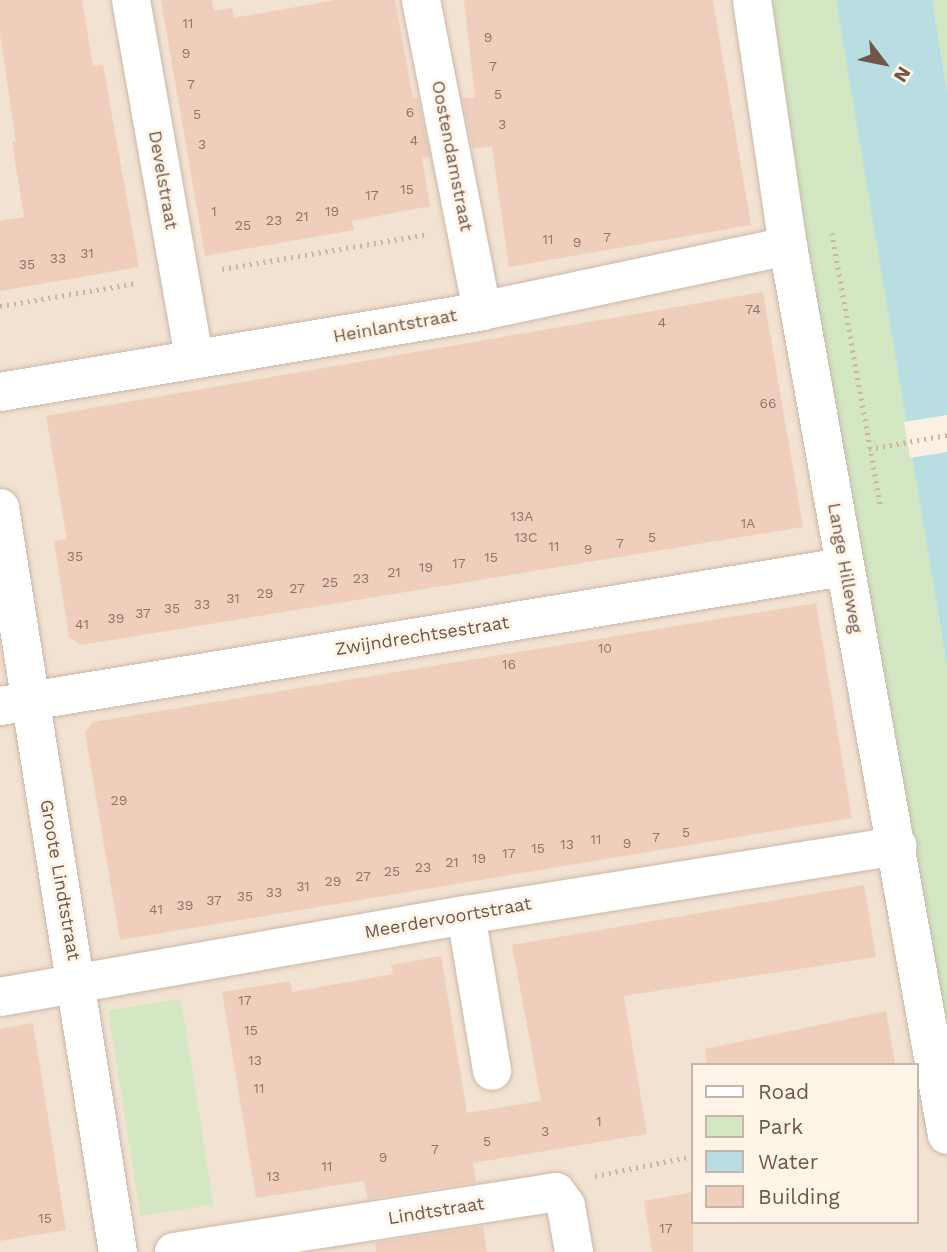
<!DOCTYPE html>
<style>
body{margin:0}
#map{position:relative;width:947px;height:1252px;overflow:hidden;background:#fbf1e2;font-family:"Work Sans",sans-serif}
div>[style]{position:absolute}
.residential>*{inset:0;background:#f2e2d1}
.green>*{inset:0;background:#d2e7c2;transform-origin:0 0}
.water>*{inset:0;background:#b8dee3}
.pier>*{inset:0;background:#fbf1e2}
.building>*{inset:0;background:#efcebb}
.path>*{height:4.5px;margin-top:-2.25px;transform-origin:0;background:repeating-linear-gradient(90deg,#d3b29f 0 2px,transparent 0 7px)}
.roads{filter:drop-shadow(0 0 2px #cbb8aa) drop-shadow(0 0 2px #cbb8aa)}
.street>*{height:38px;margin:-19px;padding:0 19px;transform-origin:19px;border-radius:19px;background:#fff}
span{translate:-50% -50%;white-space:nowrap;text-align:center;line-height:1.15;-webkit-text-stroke:6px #fef5e8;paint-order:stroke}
.number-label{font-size:14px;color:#907566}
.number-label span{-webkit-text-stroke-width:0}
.street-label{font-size:18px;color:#71574a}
.legend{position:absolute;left:691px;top:1063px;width:228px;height:161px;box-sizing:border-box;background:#fef5e8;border:2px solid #c6b6a9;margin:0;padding:9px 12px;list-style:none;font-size:21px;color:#71574a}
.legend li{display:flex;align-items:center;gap:14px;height:35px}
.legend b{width:35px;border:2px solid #c6b6a9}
.north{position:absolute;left:849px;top:28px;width:70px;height:70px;-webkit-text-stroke:5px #fef5e8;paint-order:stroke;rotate:122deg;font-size:19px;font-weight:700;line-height:28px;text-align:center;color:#71574a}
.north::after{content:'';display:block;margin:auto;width:24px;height:32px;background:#71574a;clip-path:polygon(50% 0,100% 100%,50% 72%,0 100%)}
</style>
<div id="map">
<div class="residential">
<i style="clip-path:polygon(evenodd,0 0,947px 0,947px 1252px,0 1252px,0 0,693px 1065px,917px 1065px,917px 1222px,693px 1222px,693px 1065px)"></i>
</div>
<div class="green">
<i style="clip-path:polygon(764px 0,836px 0,890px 313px,947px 665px,947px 1061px)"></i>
<i style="clip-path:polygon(932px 0,947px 0,947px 91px)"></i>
<i style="left:181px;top:999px;width:208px;height:74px;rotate:81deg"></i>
</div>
<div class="water">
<i style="clip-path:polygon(836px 0,932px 0,947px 91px,947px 665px)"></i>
</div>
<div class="pier">
<i style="clip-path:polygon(947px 415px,947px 452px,910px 458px,904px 422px)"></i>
</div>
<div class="building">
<i style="clip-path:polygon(0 0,82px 0,93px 66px,103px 65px,139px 267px,0 291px,0 221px,24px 217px,12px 142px,16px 142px,0 34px)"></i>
<i style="clip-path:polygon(161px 0,212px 0,214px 11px,232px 8px,234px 18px,336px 0,395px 0,413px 98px,418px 98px,430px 158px,422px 157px,430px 206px,352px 221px,354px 230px,205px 256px)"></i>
<i style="clip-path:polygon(464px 0,713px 0,751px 225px,509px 267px,492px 146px,473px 149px,462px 98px,475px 98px)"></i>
<i style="clip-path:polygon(763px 292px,803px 527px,81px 645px,69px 637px,54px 541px,67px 539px,46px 416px)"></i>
<i style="clip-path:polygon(816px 603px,852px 818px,120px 940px,85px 733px,93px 722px)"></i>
<i style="clip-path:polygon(864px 885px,876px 957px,624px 996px,647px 1134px,473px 1163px,476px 1182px,368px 1199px,364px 1181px,256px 1198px,222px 992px,290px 981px,292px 992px,393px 974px,391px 965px,441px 956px,467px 1113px,541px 1101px,512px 945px)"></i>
<i style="clip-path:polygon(886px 1011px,895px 1065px,707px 1065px,705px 1049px)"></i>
<i style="clip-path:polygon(33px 1023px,66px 1230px,0 1241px,0 1029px)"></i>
<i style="clip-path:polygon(693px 1192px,693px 1252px,652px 1252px,644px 1201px)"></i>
<i style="clip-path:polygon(483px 1226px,487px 1252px,376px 1252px,375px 1243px)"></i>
</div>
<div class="path">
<i style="left:832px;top:233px;width:278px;rotate:79.9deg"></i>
<i style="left:222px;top:269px;width:205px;rotate:-9.6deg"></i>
<i style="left:0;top:306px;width:139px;rotate:-9.5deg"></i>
<i style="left:869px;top:449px;width:79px;rotate:-10.2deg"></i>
<i style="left:595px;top:1176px;width:100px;rotate:-11.5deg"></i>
</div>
<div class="roads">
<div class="street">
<i style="left:131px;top:0;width:364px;rotate:80deg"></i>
<i style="left:421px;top:0;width:317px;rotate:78.9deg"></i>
<i style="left:752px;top:0;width:249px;rotate:81.7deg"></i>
<i style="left:788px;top:246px;width:903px;rotate:79.86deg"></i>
<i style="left:0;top:392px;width:489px;rotate:-9.5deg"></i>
<i style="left:482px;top:311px;width:313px;rotate:-12deg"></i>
<i style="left:0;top:508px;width:753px;rotate:80.99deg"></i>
<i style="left:0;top:706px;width:854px;rotate:-9.36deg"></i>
<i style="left:466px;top:915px;width:158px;rotate:80.5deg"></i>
<i style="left:0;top:997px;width:473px;rotate:-10deg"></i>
<i style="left:466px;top:915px;width:437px;rotate:-9.1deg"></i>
<i style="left:174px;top:1252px;width:387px;rotate:-8.9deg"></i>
<i style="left:556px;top:1192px;width:17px;rotate:54deg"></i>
<i style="left:566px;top:1206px;width:47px;rotate:80.1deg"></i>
</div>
</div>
<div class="number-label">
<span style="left:188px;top:23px">11</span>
<span style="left:488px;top:37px">9</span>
<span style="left:186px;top:53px">9</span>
<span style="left:493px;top:66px">7</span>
<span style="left:191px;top:84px">7</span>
<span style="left:498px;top:94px">5</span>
<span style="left:410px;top:112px">6</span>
<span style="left:197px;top:114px">5</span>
<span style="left:502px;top:124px">3</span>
<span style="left:414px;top:140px">4</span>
<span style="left:202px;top:144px">3</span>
<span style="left:407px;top:189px">15</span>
<span style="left:372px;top:195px">17</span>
<span style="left:214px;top:211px">1</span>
<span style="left:332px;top:211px">19</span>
<span style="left:302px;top:216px">21</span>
<span style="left:274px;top:220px">23</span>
<span style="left:243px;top:225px">25</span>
<span style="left:607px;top:237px">7</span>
<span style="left:548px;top:239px">11</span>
<span style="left:577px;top:242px">9</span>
<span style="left:87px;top:253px">31</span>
<span style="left:58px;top:258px">33</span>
<span style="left:27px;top:264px">35</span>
<span style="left:753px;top:309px">74</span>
<span style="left:662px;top:322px">4</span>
<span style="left:768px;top:403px">66</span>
<span style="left:522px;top:516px">13A</span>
<span style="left:748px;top:523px">1A</span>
<span style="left:526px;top:537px">13C</span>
<span style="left:652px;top:537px">5</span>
<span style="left:620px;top:543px">7</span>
<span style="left:554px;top:546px">11</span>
<span style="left:588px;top:549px">9</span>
<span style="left:75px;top:556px">35</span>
<span style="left:491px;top:557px">15</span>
<span style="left:459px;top:563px">17</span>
<span style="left:426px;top:567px">19</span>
<span style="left:394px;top:572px">21</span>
<span style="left:361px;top:578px">23</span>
<span style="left:330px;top:582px">25</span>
<span style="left:297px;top:588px">27</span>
<span style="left:265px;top:593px">29</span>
<span style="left:233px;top:598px">31</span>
<span style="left:202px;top:604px">33</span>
<span style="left:172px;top:608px">35</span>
<span style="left:143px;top:613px">37</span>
<span style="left:116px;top:618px">39</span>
<span style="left:82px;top:624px">41</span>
<span style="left:605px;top:648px">10</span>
<span style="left:509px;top:664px">16</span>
<span style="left:119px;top:800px">29</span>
<span style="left:686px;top:832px">5</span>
<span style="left:656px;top:837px">7</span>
<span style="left:596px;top:839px">11</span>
<span style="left:627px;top:843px">9</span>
<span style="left:567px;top:844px">13</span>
<span style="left:538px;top:848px">15</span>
<span style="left:509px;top:853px">17</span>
<span style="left:479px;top:858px">19</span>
<span style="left:452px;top:862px">21</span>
<span style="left:423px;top:867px">23</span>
<span style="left:392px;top:871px">25</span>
<span style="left:363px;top:876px">27</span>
<span style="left:333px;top:881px">29</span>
<span style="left:303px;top:886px">31</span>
<span style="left:274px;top:892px">33</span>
<span style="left:245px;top:896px">35</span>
<span style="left:214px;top:900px">37</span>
<span style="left:185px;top:905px">39</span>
<span style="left:156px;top:909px">41</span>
<span style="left:245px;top:1000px">17</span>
<span style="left:251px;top:1030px">15</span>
<span style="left:255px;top:1060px">13</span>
<span style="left:259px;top:1088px">11</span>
<span style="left:599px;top:1121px">1</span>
<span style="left:545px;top:1131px">3</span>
<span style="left:487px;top:1141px">5</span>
<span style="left:435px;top:1149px">7</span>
<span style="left:383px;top:1157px">9</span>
<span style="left:327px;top:1166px">11</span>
<span style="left:273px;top:1176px">13</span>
<span style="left:45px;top:1218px">15</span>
<span style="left:666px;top:1228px">17</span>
</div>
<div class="street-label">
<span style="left:452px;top:156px;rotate:79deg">Oostendamstraat</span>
<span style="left:163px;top:180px;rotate:80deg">Develstraat</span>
<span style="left:395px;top:326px;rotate:-10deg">Heinlantstraat</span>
<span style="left:845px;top:568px;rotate:80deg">Lange Hilleweg</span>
<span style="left:422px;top:636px;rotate:-9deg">Zwijndrechtsestraat</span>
<span style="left:60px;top:880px;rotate:80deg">Groote Lindtstraat</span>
<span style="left:448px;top:918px;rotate:-10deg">Meerdervoortstraat</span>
<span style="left:436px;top:1211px;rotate:-9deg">Lindtstraat</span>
</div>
<ul class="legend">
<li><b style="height:9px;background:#fff"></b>Road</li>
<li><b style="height:19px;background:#d2e7c2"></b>Park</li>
<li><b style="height:19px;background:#b8dee3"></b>Water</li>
<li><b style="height:19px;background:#efcebb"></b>Building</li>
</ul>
<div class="north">N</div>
</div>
